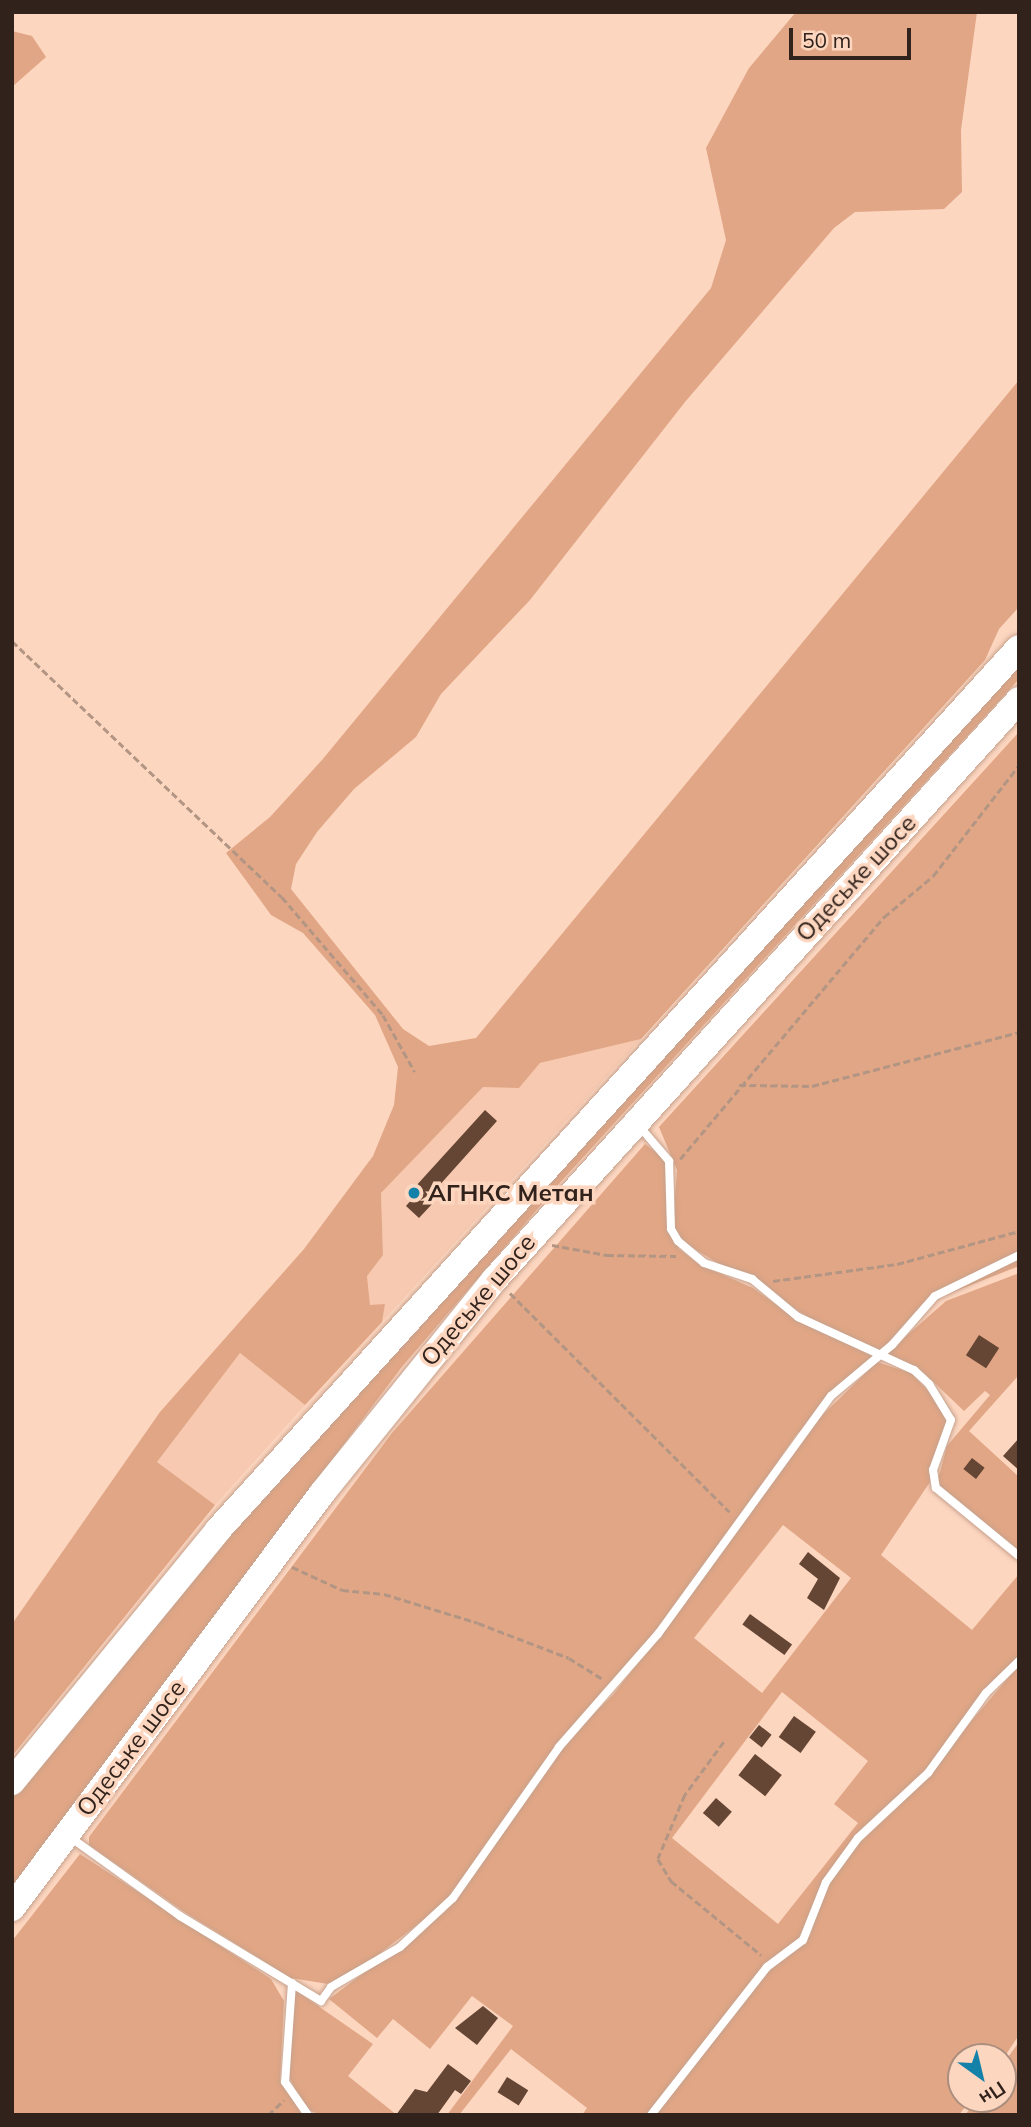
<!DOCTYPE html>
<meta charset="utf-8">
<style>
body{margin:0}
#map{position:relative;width:1031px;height:2127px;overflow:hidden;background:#fdd6c0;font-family:Mulish,sans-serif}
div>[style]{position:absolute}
.built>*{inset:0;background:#f6c9b0}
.green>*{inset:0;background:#e1a685}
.building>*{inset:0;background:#654533;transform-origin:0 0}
.path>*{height:2.5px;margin-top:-1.25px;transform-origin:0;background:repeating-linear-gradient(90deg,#b39584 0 7px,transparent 0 10.5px)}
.roads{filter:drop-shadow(0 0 2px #c6a18c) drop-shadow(0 0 2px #c6a18c)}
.service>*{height:8px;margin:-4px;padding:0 4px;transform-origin:4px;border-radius:4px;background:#fff}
.trunk>*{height:26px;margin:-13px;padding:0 13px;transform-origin:13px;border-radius:13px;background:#fff}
.dots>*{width:19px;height:19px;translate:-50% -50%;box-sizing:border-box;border:4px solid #fdd6c0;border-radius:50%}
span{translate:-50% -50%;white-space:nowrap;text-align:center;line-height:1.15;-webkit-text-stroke:7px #fdd6c0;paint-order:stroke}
.street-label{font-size:24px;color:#31231b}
.poi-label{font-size:24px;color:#31231b;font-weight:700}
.left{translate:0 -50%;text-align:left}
.frame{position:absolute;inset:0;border:14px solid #31231b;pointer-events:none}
.north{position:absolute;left:947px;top:2043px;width:70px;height:70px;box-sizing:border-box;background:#fdd6c0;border:2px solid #ab8e7e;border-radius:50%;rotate:146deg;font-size:19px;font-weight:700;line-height:28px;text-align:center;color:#31231b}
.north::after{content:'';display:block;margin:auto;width:24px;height:32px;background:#1481a9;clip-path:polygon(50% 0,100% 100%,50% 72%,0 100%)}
.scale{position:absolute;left:789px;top:28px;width:122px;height:32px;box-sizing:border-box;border:4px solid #31231b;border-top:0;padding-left:9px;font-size:21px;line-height:24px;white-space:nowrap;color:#31231b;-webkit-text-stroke:5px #fdd6c0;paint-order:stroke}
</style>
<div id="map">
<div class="built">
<i style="clip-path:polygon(641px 1039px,382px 1322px,385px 1304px,370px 1306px,366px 1266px,383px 1255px,381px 1193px,483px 1086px,519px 1088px,540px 1063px)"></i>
<i style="clip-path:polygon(240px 1353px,305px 1405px,215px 1505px,157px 1462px)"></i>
</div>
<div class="green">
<i style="clip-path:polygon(796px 12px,977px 12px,961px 130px,962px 192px,944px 209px,855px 212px,834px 228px,685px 402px,530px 600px,441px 694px,416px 737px,354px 789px,317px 832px,296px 864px,291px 889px,403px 1029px,429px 1046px,476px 1038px,1019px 380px,1019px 607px,999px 629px,985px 660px,641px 1039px,540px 1063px,519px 1088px,483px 1087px,381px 1193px,383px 1255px,367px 1276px,370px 1305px,385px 1304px,382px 1322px,305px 1405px,240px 1353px,157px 1462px,215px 1505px,12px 1756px,12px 1624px,160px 1412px,304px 1249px,373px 1156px,394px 1105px,398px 1067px,375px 1015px,303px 933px,271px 915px,226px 853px,270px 817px,322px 760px,711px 288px,726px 240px,706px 148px,749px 68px)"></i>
<i style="clip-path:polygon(12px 31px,32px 36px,46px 57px,12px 87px)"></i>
<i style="clip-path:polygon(1019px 664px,1019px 679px,557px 1186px,401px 1368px,12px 1886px,12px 1799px,156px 1618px)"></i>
<i style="clip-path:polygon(1019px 732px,1019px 1266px,933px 1300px,881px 1350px,830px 1330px,681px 1241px,673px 1225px,677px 1170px,659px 1127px)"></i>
<i style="clip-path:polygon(645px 1144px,666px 1160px,666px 1214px,678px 1248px,698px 1264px,753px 1288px,800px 1322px,877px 1355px,796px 1435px,704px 1568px,443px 1905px,358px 1970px,328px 1984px,291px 1978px,186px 1913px,89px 1845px,89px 1837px,392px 1433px)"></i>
<i style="clip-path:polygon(1019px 1273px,1019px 1375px,969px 1431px,1019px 1477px,1019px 1551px,937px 1483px,947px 1446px,990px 1395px,985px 1391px,964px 1411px,924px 1373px,887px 1353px,946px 1301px)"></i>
<i style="clip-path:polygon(evenodd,877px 1362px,911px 1373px,945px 1409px,947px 1426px,930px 1482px,881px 1555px,972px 1630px,1019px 1574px,1019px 1658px,928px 1769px,843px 1853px,799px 1940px,763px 1967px,649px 2115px,582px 2115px,587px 2108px,511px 2049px,459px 2115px,447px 2115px,513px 2026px,472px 1996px,430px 2049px,393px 2019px,377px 2038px,329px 1999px,445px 1912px,572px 1735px,613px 1695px,688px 1599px,803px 1434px,877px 1362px,783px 1525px,851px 1578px,762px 1693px,694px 1638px,783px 1525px,877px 1362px,782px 1692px,868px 1761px,834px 1804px,858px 1823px,778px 1924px,672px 1838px,782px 1692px)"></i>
<i style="clip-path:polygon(1019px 1665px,1019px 2035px,1003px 2059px,961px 2057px,961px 2099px,971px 2099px,959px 2115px,654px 2115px,770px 1967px,810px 1936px,824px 1892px,847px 1855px,902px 1803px)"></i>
<i style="clip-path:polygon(80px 1854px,271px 1979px,284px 2001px,280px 2080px,302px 2115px,12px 2115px,12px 1941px)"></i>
<i style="clip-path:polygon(292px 1988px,373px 2044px,348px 2076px,397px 2115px,320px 2115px,305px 2108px,289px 2077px)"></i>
<i style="clip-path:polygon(1019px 2042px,1019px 2115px,965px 2115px,977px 2099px,1003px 2099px,1003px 2064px)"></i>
</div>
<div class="building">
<i style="clip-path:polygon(485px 1110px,497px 1121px,428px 1198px,433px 1203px,419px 1218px,406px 1206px,419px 1191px,415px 1187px)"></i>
<i style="left:979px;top:1335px;width:24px;height:24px;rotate:33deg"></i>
<i style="clip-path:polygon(1019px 1438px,1019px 1470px,1003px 1456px)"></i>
<i style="left:972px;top:1458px;width:16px;height:14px;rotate:38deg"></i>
<i style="clip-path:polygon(808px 1552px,840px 1578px,824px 1610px,807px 1598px,818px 1579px,799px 1564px)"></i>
<i style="left:750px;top:1614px;width:52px;height:13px;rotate:36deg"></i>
<i style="left:794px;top:1716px;width:27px;height:26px;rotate:36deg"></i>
<i style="left:759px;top:1725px;width:16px;height:16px;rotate:38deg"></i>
<i style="left:755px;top:1754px;width:34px;height:27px;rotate:38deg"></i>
<i style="left:716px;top:1798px;width:21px;height:20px;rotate:41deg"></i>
<i style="clip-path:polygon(483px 2006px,498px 2018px,477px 2045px,455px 2028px)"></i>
<i style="clip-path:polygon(448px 2064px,471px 2081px,461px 2094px,455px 2090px,437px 2115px,396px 2115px,415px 2089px,427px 2092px)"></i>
<i style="left:507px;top:2077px;width:25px;height:18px;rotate:32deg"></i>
</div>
<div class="path">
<i style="left:12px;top:641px;width:372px;rotate:43.5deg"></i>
<i style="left:282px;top:897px;width:155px;rotate:49.4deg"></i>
<i style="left:383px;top:1015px;width:65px;rotate:60.7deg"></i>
<i style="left:739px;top:1085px;width:73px;rotate:0.8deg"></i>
<i style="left:812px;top:1086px;width:214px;rotate:-14.6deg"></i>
<i style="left:680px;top:1159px;width:317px;rotate:-49.9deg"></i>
<i style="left:884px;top:917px;width:64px;rotate:-39.9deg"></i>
<i style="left:933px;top:876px;width:140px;rotate:-52.2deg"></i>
<i style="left:552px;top:1245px;width:56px;rotate:10.3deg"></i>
<i style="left:607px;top:1255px;width:69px;rotate:0.8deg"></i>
<i style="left:773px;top:1281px;width:125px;rotate:-7.8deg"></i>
<i style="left:897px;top:1264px;width:126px;rotate:-15.1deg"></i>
<i style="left:510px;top:1293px;width:310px;rotate:44.9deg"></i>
<i style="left:292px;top:1567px;width:55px;rotate:24.7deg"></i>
<i style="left:342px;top:1590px;width:42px;rotate:5.4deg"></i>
<i style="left:384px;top:1594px;width:98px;rotate:17.1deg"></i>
<i style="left:478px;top:1623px;width:97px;rotate:21deg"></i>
<i style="left:569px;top:1658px;width:39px;rotate:32deg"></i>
<i style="left:724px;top:1742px;width:66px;rotate:126.3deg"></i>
<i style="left:685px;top:1795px;width:69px;rotate:112.9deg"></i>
<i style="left:658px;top:1859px;width:26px;rotate:59deg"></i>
<i style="left:671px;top:1881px;width:117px;rotate:39.4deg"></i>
<i style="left:268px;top:2115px;width:22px;rotate:-43deg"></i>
</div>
<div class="roads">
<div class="service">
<i style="left:640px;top:1127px;width:45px;rotate:49.5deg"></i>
<i style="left:669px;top:1161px;width:68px;rotate:88.3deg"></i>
<i style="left:671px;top:1229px;width:14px;rotate:60deg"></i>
<i style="left:678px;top:1241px;width:34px;rotate:40deg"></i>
<i style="left:704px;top:1263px;width:51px;rotate:18.4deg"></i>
<i style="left:752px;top:1279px;width:60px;rotate:39.6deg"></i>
<i style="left:798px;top:1317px;width:128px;rotate:24.6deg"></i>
<i style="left:914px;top:1370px;width:21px;rotate:43deg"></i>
<i style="left:929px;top:1384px;width:42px;rotate:58.6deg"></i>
<i style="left:951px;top:1420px;width:53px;rotate:109.8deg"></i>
<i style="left:933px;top:1470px;width:18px;rotate:81deg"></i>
<i style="left:936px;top:1488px;width:107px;rotate:39.3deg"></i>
<i style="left:70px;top:1837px;width:135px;rotate:35.7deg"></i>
<i style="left:180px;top:1916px;width:165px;rotate:31.1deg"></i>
<i style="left:321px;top:2001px;width:17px;rotate:-54deg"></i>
<i style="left:331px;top:1987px;width:80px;rotate:-30.1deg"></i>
<i style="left:400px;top:1947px;width:72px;rotate:-42.8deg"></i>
<i style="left:453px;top:1898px;width:184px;rotate:-54.9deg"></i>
<i style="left:559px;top:1747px;width:150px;rotate:-48.8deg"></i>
<i style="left:658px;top:1634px;width:294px;rotate:-54deg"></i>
<i style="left:831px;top:1396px;width:80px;rotate:-39.9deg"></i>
<i style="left:892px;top:1345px;width:65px;rotate:-48.7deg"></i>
<i style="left:935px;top:1296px;width:93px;rotate:-26deg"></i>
<i style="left:292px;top:1983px;width:99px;rotate:94deg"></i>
<i style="left:285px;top:2082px;width:40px;rotate:55.1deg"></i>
<i style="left:651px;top:2115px;width:188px;rotate:-51.9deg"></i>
<i style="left:767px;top:1967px;width:45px;rotate:-36.9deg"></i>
<i style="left:803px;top:1940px;width:62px;rotate:-68.4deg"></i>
<i style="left:826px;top:1882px;width:54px;rotate:-54deg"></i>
<i style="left:858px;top:1838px;width:96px;rotate:-42.9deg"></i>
<i style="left:928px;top:1773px;width:99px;rotate:-54.1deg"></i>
<i style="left:986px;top:1693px;width:46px;rotate:-44.1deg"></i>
</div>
<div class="trunk">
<i style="left:12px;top:1782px;width:325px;rotate:-50.7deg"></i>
<i style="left:218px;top:1530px;width:1191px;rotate:-47.76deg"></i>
<i style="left:12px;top:1908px;width:519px;rotate:-53.22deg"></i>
<i style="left:323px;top:1492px;width:274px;rotate:-51.1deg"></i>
<i style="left:495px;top:1279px;width:781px;rotate:-47.85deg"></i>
</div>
</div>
<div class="dots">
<i style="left:414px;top:1193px;background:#1481a9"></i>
</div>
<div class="street-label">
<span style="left:856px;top:878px;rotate:-47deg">Одеське шосе</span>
<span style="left:478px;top:1300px;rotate:-50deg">Одеське шосе</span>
<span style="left:131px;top:1748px;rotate:-53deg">Одеське шосе</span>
</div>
<div class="poi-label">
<span class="left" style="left:428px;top:1193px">АГНКС Метан</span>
</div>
<div class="frame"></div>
<div class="north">Пн</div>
<div class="scale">50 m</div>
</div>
